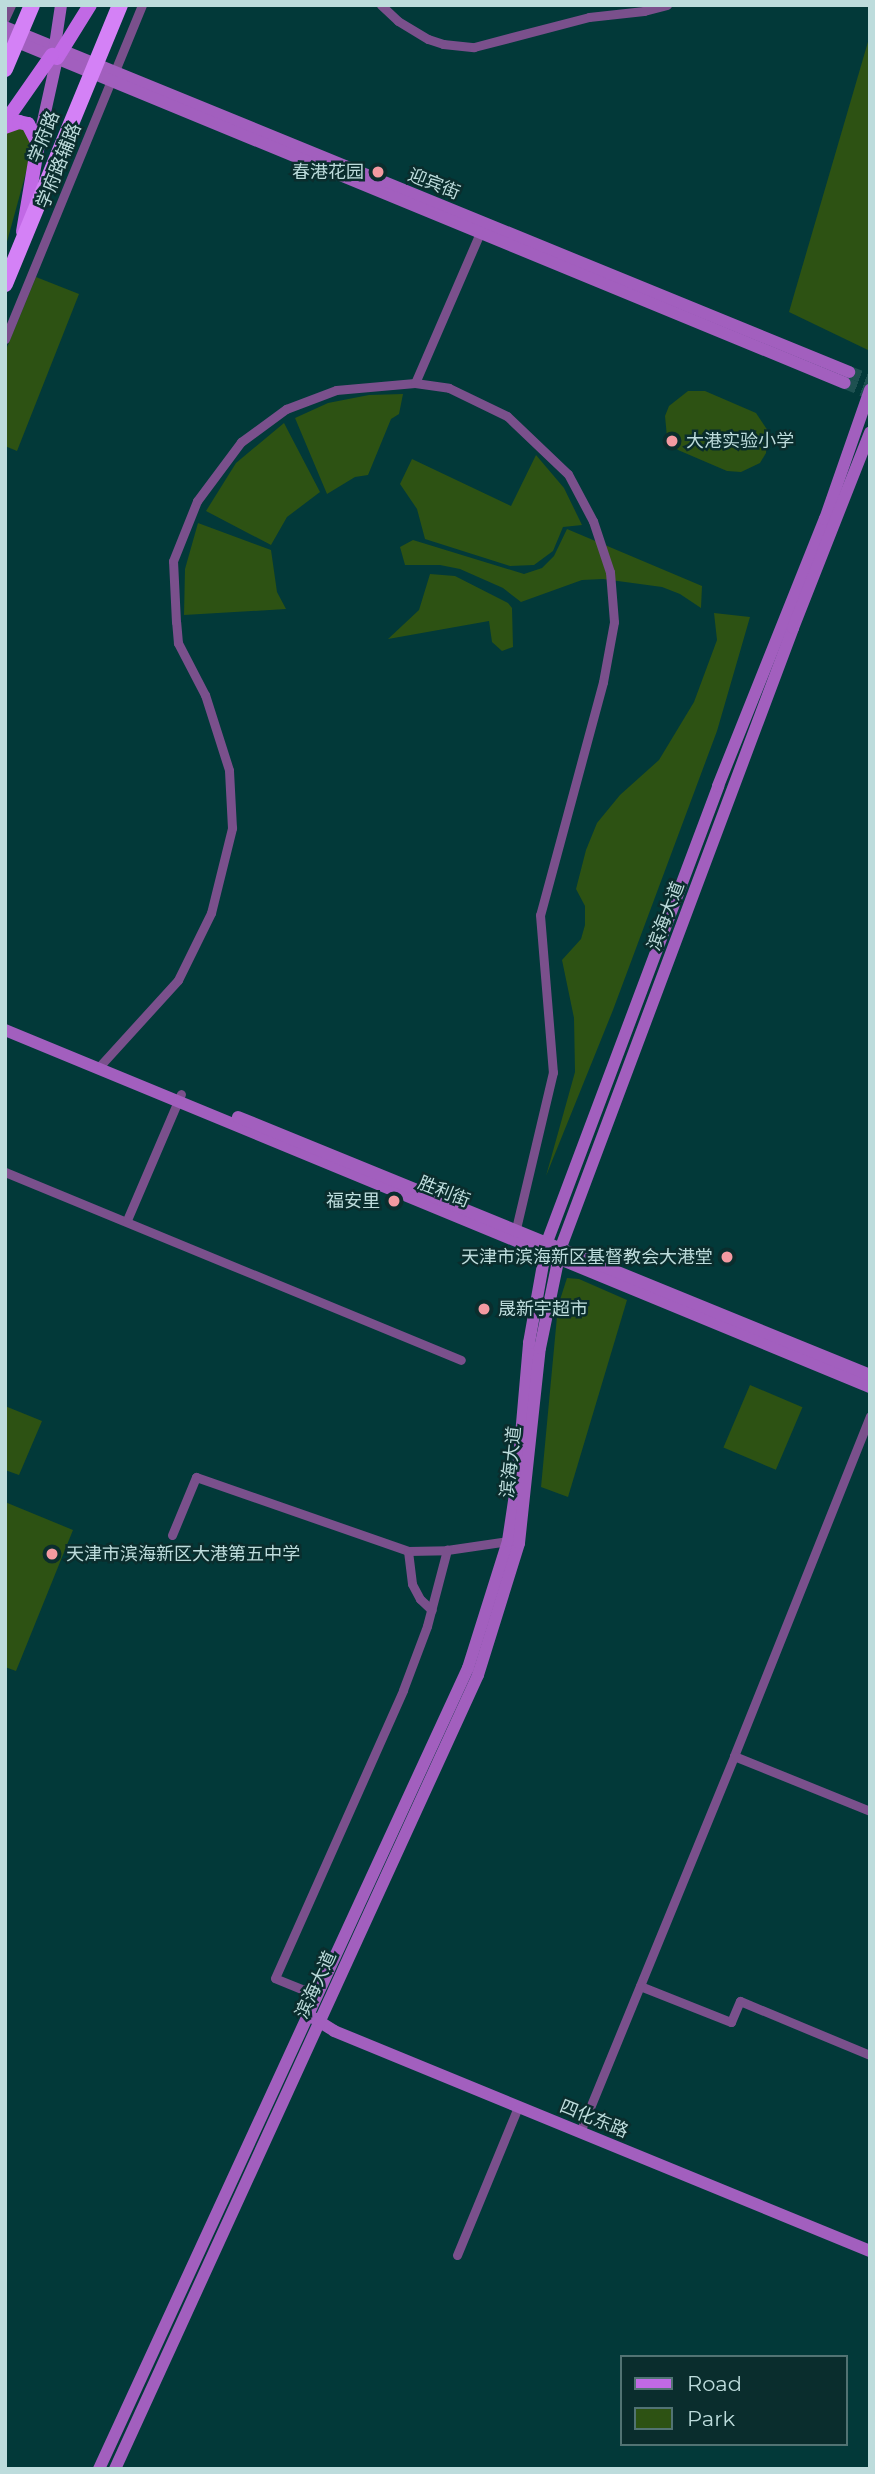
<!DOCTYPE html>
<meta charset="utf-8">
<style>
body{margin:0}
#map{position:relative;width:875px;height:2474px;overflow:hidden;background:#023939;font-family:Montserrat,"Noto Sans SC",sans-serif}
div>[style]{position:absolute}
.green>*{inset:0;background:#2d5213;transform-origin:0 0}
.secondary-tunnel>*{height:12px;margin-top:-6px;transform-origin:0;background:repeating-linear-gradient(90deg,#1e5151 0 12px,transparent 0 18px)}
.street>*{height:9px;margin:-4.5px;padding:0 4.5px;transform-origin:4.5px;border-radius:4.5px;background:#7a508c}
.secondary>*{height:12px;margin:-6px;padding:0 6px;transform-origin:6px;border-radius:6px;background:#a25fbe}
.primary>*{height:14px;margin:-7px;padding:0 7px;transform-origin:7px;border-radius:7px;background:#c169e5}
.highway>*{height:16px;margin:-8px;padding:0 8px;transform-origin:8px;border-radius:8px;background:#d481f6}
.dots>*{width:19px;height:19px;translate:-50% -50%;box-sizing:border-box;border:4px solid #0a2d2d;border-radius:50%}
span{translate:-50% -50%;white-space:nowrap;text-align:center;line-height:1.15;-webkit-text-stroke:5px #0a2d2d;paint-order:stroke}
.street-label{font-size:18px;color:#bddcdc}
.poi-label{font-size:18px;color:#bddcdc}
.right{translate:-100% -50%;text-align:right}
.left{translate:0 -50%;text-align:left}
.frame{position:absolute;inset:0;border:7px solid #bddcdc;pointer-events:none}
.legend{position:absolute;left:620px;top:2355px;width:228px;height:91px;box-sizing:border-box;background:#0a2d2d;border:2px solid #527373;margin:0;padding:9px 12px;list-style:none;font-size:21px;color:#bddcdc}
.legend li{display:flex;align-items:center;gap:14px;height:35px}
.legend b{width:35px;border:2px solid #527373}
</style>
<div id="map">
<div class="green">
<i style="clip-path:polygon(870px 35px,870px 351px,789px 312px)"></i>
<i style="clip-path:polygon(23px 127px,33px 147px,5px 249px,5px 133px)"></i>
<i style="clip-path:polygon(36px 277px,79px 294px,17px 451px,5px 446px,5px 352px)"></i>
<i style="clip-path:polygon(688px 391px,705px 391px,756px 413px,768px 431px,766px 453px,760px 463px,741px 472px,727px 471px,678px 450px,667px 437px,665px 416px,669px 406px)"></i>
<i style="clip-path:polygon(403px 394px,399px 414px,391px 419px,368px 475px,355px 477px,327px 494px,295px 418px,328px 403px,369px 395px)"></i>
<i style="clip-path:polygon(284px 423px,320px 492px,287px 517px,271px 545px,206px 511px,236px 463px)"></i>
<i style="clip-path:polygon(536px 455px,564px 488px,582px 525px,563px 527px,553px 551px,534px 565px,510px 566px,425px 539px,417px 509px,400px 484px,412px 459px,511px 506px)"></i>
<i style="clip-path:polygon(198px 523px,271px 550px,277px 592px,286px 609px,184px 615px,185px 569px)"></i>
<i style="clip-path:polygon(567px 529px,702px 586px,701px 608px,680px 594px,662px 587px,603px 579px,582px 580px,521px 602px,503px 588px,460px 569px,440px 565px,405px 565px,400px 547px,413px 540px,524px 574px,542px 568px,554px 556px)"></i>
<i style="clip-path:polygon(430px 574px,455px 576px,508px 603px,512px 608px,513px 647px,502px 651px,492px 642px,489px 621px,388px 639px,419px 610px)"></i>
<i style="clip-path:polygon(714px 613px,750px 617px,717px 731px,613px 1010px,546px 1176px,575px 1072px,574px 1018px,562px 960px,581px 939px,585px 925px,585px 906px,576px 889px,586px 850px,597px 823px,620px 795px,659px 760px,694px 702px,717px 640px)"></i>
<i style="clip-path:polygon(567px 1278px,579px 1279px,627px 1300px,568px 1497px,541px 1487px,558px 1306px)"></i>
<i style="left:750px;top:1385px;width:57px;height:68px;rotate:23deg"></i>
<i style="clip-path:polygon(5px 1406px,42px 1421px,19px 1475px,5px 1470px)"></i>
<i style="clip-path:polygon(5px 1502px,73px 1530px,16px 1671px,5px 1667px)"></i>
</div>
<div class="secondary-tunnel">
<i style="left:849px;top:372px;width:22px;rotate:21deg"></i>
<i style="left:845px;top:383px;width:27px;rotate:22deg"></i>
</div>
<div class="street">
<i style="left:381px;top:5px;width:23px;rotate:43deg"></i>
<i style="left:398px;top:21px;width:35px;rotate:31deg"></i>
<i style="left:428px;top:39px;width:16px;rotate:18deg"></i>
<i style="left:443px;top:44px;width:31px;rotate:6deg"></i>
<i style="left:474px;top:47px;width:119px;rotate:-14.6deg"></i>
<i style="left:589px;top:17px;width:55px;rotate:-6.2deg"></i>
<i style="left:644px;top:11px;width:24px;rotate:-15deg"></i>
<i style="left:5px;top:18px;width:14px;rotate:-65deg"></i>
<i style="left:5px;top:339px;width:361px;rotate:-67.7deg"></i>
<i style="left:415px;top:383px;width:169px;rotate:-66.6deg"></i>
<i style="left:98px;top:1068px;width:119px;rotate:-47.7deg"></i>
<i style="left:178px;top:980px;width:75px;rotate:-63.8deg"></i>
<i style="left:211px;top:913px;width:88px;rotate:-76.1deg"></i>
<i style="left:232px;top:828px;width:58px;rotate:-93deg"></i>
<i style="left:229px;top:770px;width:79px;rotate:-107.7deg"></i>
<i style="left:205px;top:695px;width:59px;rotate:-117.4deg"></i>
<i style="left:178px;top:643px;width:21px;rotate:-95deg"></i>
<i style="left:176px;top:622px;width:61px;rotate:-92.8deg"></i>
<i style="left:173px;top:561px;width:65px;rotate:-68.2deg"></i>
<i style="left:197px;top:501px;width:74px;rotate:-53.3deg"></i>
<i style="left:241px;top:442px;width:56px;rotate:-36.3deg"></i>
<i style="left:286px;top:409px;width:53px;rotate:-20.8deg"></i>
<i style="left:336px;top:390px;width:79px;rotate:-5.1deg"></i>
<i style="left:415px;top:383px;width:34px;rotate:8deg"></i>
<i style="left:449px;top:388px;width:64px;rotate:25.8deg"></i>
<i style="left:507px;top:416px;width:84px;rotate:43.6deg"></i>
<i style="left:568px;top:474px;width:53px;rotate:62deg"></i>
<i style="left:593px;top:521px;width:54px;rotate:71.6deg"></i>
<i style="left:610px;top:572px;width:50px;rotate:85.4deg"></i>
<i style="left:614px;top:622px;width:61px;rotate:100.4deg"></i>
<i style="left:603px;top:682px;width:241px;rotate:105.1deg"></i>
<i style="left:540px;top:915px;width:158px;rotate:85.3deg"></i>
<i style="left:553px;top:1072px;width:161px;rotate:103.3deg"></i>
<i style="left:5px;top:1172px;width:493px;rotate:22.4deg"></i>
<i style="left:127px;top:1220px;width:137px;rotate:-66.8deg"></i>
<i style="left:172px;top:1535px;width:63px;rotate:-67.5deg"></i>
<i style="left:196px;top:1477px;width:225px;rotate:19.2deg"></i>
<i style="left:408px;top:1551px;width:39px;rotate:-1deg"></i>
<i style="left:447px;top:1550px;width:62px;rotate:-8.4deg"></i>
<i style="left:408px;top:1551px;width:33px;rotate:83deg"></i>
<i style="left:412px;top:1584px;width:17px;rotate:62deg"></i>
<i style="left:420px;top:1599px;width:16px;rotate:43deg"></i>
<i style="left:734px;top:1756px;width:366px;rotate:-68.2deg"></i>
<i style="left:640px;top:1986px;width:98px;rotate:21.6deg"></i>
<i style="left:731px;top:2022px;width:23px;rotate:-67deg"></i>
<i style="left:740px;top:2001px;width:141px;rotate:22.6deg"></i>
<i style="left:308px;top:2013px;width:23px;rotate:-100deg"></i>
<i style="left:304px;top:1990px;width:31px;rotate:-158deg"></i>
<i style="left:275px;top:1978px;width:315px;rotate:-66deg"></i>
<i style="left:403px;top:1690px;width:68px;rotate:-69.4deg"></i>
<i style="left:427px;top:1626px;width:79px;rotate:-75.3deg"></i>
<i style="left:580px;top:2132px;width:406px;rotate:-67.7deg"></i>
<i style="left:734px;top:1756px;width:147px;rotate:22deg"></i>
<i style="left:457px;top:2255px;width:160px;rotate:-67.6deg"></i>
</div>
<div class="secondary">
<i style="left:5px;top:27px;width:912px;rotate:22.23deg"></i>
<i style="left:5px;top:37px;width:908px;rotate:22.39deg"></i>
<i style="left:54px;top:52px;width:48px;rotate:-81.5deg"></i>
<i style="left:38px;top:144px;width:88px;rotate:-77.5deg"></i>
<i style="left:5px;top:1030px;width:936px;rotate:22.43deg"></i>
<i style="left:238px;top:1117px;width:683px;rotate:22.21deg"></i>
<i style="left:312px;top:2017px;width:26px;rotate:32deg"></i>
<i style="left:334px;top:2031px;width:579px;rotate:22.32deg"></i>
<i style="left:99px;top:2469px;width:882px;rotate:-65.27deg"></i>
<i style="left:468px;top:1668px;width:133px;rotate:-72.5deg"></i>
<i style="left:508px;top:1541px;width:61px;rotate:-81.5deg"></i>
<i style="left:517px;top:1481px;width:139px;rotate:-85deg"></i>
<i style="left:529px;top:1343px;width:103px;rotate:-79.9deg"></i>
<i style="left:547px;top:1242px;width:487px;rotate:-69.4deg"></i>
<i style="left:718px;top:786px;width:288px;rotate:-68.2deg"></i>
<i style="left:825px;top:519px;width:137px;rotate:-70.8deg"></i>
<i style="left:115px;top:2469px;width:873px;rotate:-65.43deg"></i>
<i style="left:478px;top:1675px;width:138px;rotate:-72.7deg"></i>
<i style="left:519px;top:1543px;width:196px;rotate:-83.9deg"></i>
<i style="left:540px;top:1348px;width:103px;rotate:-78.3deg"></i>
<i style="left:561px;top:1247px;width:661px;rotate:-69.45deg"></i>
<i style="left:793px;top:628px;width:210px;rotate:-68.5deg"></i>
</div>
<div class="primary">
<i style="left:57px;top:58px;width:62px;rotate:-58.1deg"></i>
<i style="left:5px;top:122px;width:82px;rotate:-55deg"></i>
<i style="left:5px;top:127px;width:15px;rotate:-20deg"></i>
<i style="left:19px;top:122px;width:9px;rotate:13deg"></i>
<i style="left:28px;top:124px;width:22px;rotate:63deg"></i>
<i style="left:38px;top:144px;width:89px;rotate:99.7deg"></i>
</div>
<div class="highway">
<i style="left:5px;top:69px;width:69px;rotate:-67.1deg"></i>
<i style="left:5px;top:284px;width:302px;rotate:-67.6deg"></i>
</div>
<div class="dots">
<i style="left:378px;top:172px;background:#f49aa1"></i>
<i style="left:672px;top:441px;background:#f49aa1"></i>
<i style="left:394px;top:1201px;background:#f49aa1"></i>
<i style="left:727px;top:1257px;background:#f49aa1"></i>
<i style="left:484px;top:1309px;background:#f49aa1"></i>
<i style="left:52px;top:1554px;background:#f49aa1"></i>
</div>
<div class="street-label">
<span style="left:44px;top:137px;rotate:-68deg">学府路</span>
<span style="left:59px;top:166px;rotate:-68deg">学府路辅路</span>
<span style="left:434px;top:184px;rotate:22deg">迎宾街</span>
<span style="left:666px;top:916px;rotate:-69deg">滨海大道</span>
<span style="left:444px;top:1192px;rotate:22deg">胜利街</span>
<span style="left:511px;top:1462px;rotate:-84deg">滨海大道</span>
<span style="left:316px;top:1985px;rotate:-65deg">滨海大道</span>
<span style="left:594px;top:2119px;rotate:22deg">四化东路</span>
</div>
<div class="poi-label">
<span class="right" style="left:364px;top:172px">春港花园</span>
<span class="left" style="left:686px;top:441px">大港实验小学</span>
<span class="right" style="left:380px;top:1201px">福安里</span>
<span class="right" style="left:713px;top:1257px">天津市滨海新区基督教会大港堂</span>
<span class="left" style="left:498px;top:1309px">晟新宇超市</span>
<span class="left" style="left:66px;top:1554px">天津市滨海新区大港第五中学</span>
</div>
<div class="frame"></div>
<ul class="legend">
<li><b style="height:9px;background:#c169e5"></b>Road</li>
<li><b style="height:19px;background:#2d5213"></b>Park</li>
</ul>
</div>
